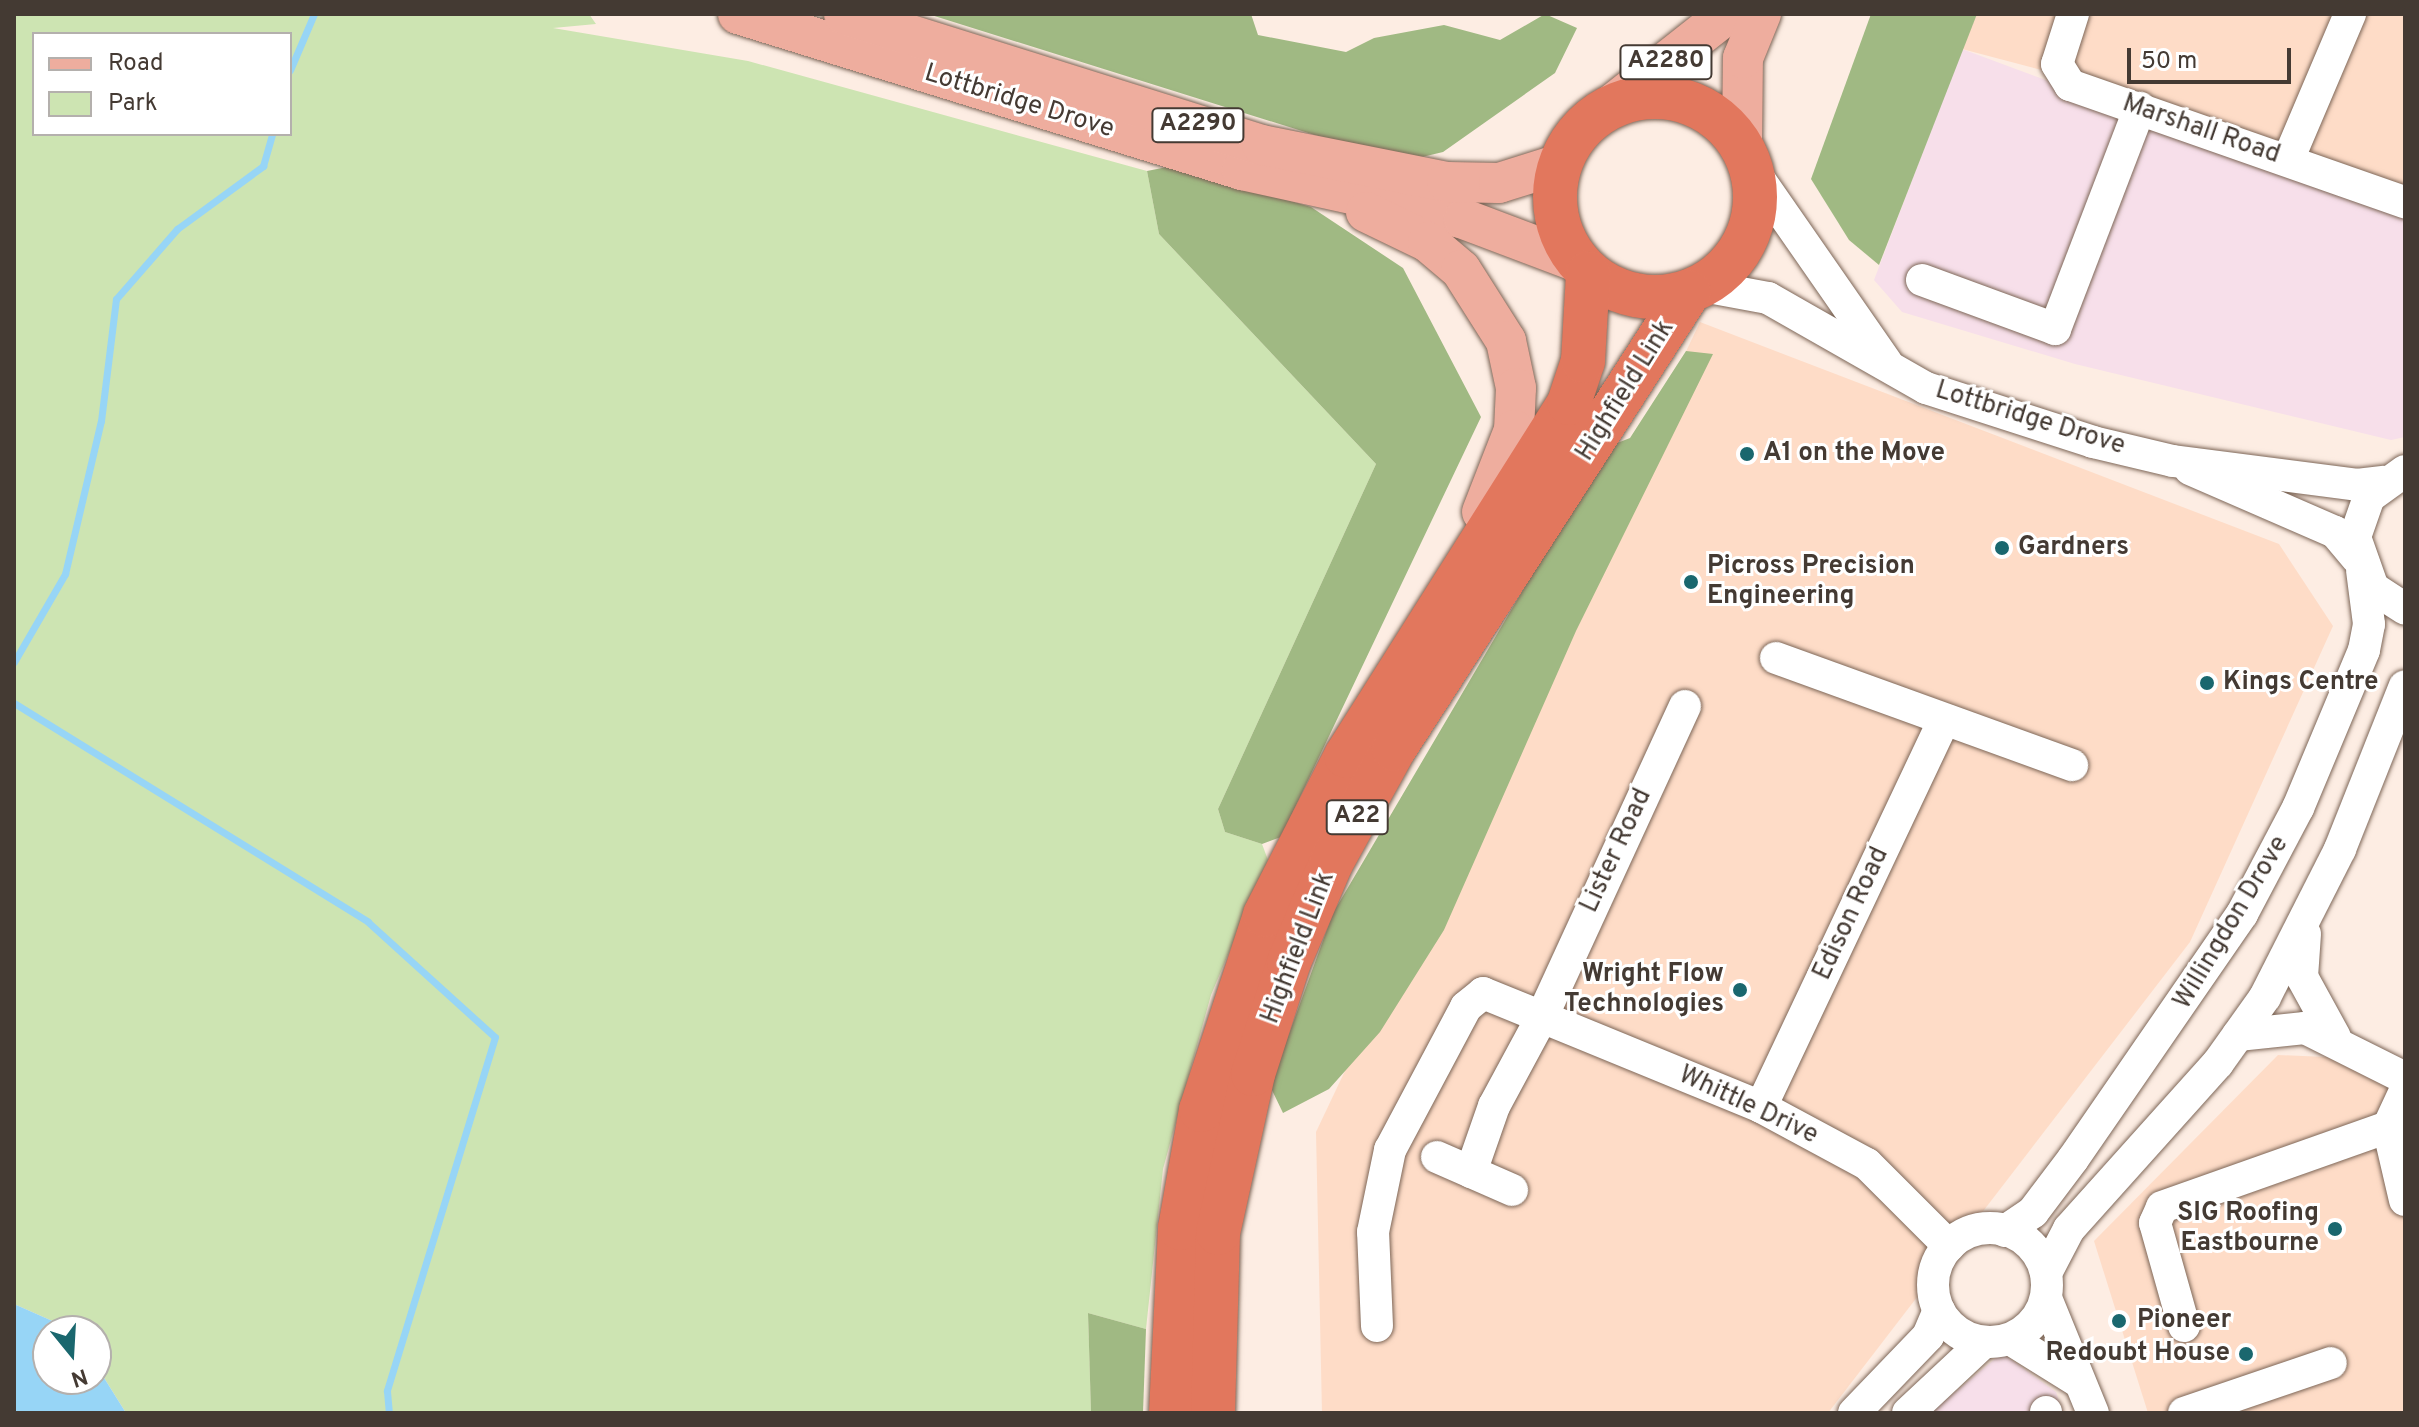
<!DOCTYPE html>
<style>
body{margin:0}
#map{position:relative;width:2419px;height:1427px;overflow:hidden;background:#fdede3;font-family:Overpass,sans-serif}
div>[style]{position:absolute}
.commercial>*{inset:0;background:#f7dfea}
.built>*{inset:0;background:#fedcc7}
.green>*{inset:0;background:#cde4b2}
.forest>*{inset:0;background:#a0b983}
.water>*{inset:0;background:#97d5f6}
.stream>*{height:7px;margin:-3.5px;padding:0 3.5px;transform-origin:3.5px;border-radius:3.5px;background:#97d5f6}
.roads{filter:drop-shadow(0 0 2px #7d6657) drop-shadow(0 0 2px #7d6657)}
.minor>*{height:32px;margin:-16px;padding:0 16px;transform-origin:16px;border-radius:16px;background:#fff}
.minor>.ring{margin:-16px;padding:0;box-sizing:content-box;background:none;border:32px solid #fff;border-radius:50%}
.major>*{height:40px;margin:-20px;padding:0 20px;transform-origin:20px;border-radius:20px;background:#eead9e}
.highway>*{height:44px;margin:-22px;padding:0 22px;transform-origin:22px;border-radius:22px;background:#e2775d}
.highway>.ring{margin:-22px;padding:0;box-sizing:content-box;background:none;border:44px solid #e2775d;border-radius:50%}
.dots>*{width:22px;height:22px;translate:-50% -50%;box-sizing:border-box;border:4px solid #fff;border-radius:50%}
span{translate:-50% -50%;white-space:nowrap;text-align:center;line-height:1.15;-webkit-text-stroke:6px #fff;paint-order:stroke}
.shield-label span{padding:2px 6px;background:#fff;border:2px solid;border-radius:6px;-webkit-text-stroke-width:0}
.shield-label{font-size:24px;color:#443a33;font-weight:700}
.street-label{font-size:26px;color:#443a33}
.poi-label{font-size:26px;color:#443a33;font-weight:700}
.left{translate:0 -50%;text-align:left}
.right{translate:-100% -50%;text-align:right}
.frame{position:absolute;inset:0;border:16px solid #443a33;pointer-events:none}
.legend{position:absolute;left:32px;top:32px;width:260px;height:104px;box-sizing:border-box;background:#fff;border:2px solid #b4b0ad;margin:0;padding:10px 14px;list-style:none;font-size:24px;color:#443a33}
.legend li{display:flex;align-items:center;gap:16px;height:40px}
.legend b{width:40px;border:2px solid #b4b0ad}
.north{position:absolute;left:32px;top:1315px;width:80px;height:80px;box-sizing:border-box;background:#fff;border:2px solid #b4b0ad;border-radius:50%;rotate:162deg;font-size:22px;font-weight:700;line-height:32px;text-align:center;color:#443a33}
.north::after{content:'';display:block;margin:auto;width:28px;height:36px;background:#1a676e;clip-path:polygon(50% 0,100% 100%,50% 72%,0 100%)}
.scale{position:absolute;left:2127px;top:48px;width:164px;height:36px;box-sizing:border-box;border:4px solid #443a33;border-top:0;padding-left:10px;font-size:24px;line-height:28px;white-space:nowrap;color:#443a33;-webkit-text-stroke:6px #fff;paint-order:stroke}
</style>
<div id="map">
<div class="commercial">
<i style="clip-path:polygon(1962px 49px,2405px 214px,2405px 437px,2391px 440px,2075px 364px,1902px 312px,1874px 280px)"></i>
<i style="clip-path:polygon(2002px 1353px,2056px 1392px,2063px 1413px,1930px 1413px)"></i>
</div>
<div class="built">
<i style="clip-path:polygon(1977px 14px,2405px 14px,2405px 194px,2060px 75px,1962px 49px)"></i>
<i style="clip-path:polygon(1700px 322px,2279px 544px,2333px 626px,2190px 942px,1828px 1413px,1322px 1413px,1316px 1132px)"></i>
<i style="clip-path:polygon(2278px 1055px,2348px 1058px,2405px 1091px,2405px 1413px,2148px 1413px,2094px 1241px)"></i>
</div>
<div class="green">
<i style="clip-path:polygon(evenodd,14px 14px,589px 14px,596px 24px,553px 28px,748px 61px,1147px 171px,1159px 234px,1376px 464px,1218px 809px,1225px 832px,1262px 844px,1268px 860px,1211px 995px,1163px 1169px,1146px 1329px,1088px 1313px,1091px 1413px,126px 1413px,96px 1365px,96px 1331px,75px 1331px,14px 1304px,14px 14px,34px 34px,290px 34px,290px 134px,34px 134px,34px 34px)"></i>
</div>
<div class="forest">
<i style="clip-path:polygon(928px 14px,1251px 14px,1258px 35px,1346px 52px,1374px 38px,1444px 25px,1500px 40px,1545px 14px,1577px 28px,1555px 73px,1443px 152px,1401px 162px)"></i>
<i style="clip-path:polygon(1871px 14px,1977px 14px,1879px 265px,1849px 240px,1811px 179px)"></i>
<i style="clip-path:polygon(1172px 166px,1311px 207px,1403px 268px,1481px 417px,1281px 837px,1262px 844px,1225px 832px,1218px 809px,1376px 464px,1159px 234px,1147px 171px)"></i>
<i style="clip-path:polygon(1686px 351px,1713px 354px,1576px 631px,1444px 930px,1380px 1032px,1329px 1089px,1283px 1113px,1270px 1086px,1333px 913px,1607px 447px,1630px 438px)"></i>
<i style="clip-path:polygon(1088px 1313px,1146px 1329px,1143px 1413px,1091px 1413px)"></i>
</div>
<div class="water">
<i style="clip-path:polygon(14px 1304px,75px 1331px,48px 1331px,48px 1379px,96px 1379px,96px 1365px,126px 1413px,14px 1413px)"></i>
</div>
<div class="stream">
<i style="left:290px;top:70px;width:61px;rotate:-66.8deg"></i>
<i style="left:14px;top:662px;width:102px;rotate:-59.9deg"></i>
<i style="left:65px;top:574px;width:157px;rotate:-76.8deg"></i>
<i style="left:101px;top:421px;width:123px;rotate:-83deg"></i>
<i style="left:116px;top:299px;width:93px;rotate:-48.9deg"></i>
<i style="left:177px;top:229px;width:107px;rotate:-36.2deg"></i>
<i style="left:263px;top:166px;width:33px;rotate:-74deg"></i>
<i style="left:14px;top:703px;width:416px;rotate:31.7deg"></i>
<i style="left:368px;top:922px;width:171px;rotate:42.2deg"></i>
<i style="left:495px;top:1037px;width:370px;rotate:107deg"></i>
<i style="left:387px;top:1391px;width:22px;rotate:85deg"></i>
</div>
<div class="roads">
<div class="minor">
<i style="left:2073px;top:14px;width:52px;rotate:107.7deg"></i>
<i style="left:2057px;top:64px;width:25px;rotate:58deg"></i>
<i style="left:2070px;top:85px;width:355px;rotate:19.3deg"></i>
<i style="left:2288px;top:160px;width:159px;rotate:-67deg"></i>
<i style="left:1752px;top:169px;width:236px;rotate:55.2deg"></i>
<i style="left:1922px;top:280px;width:142px;rotate:20.2deg"></i>
<i style="left:2055px;top:329px;width:237px;rotate:-69deg"></i>
<i style="left:1703px;top:286px;width:66px;rotate:10.5deg"></i>
<i style="left:1768px;top:298px;width:182px;rotate:29.7deg"></i>
<i style="left:1926px;top:388px;width:176px;rotate:17.9deg"></i>
<i style="left:2093px;top:442px;width:82px;rotate:13.4deg"></i>
<i style="left:2173px;top:461px;width:186px;rotate:7.4deg"></i>
<i style="left:2357px;top:485px;width:26px;rotate:-7deg"></i>
<i style="left:2190px;top:469px;width:158px;rotate:23.5deg"></i>
<i style="left:2335px;top:532px;width:34px;rotate:50deg"></i>
<i style="left:2405px;top:471px;width:44px;rotate:144.2deg"></i>
<i style="left:2369px;top:497px;width:42px;rotate:109.3deg"></i>
<i style="left:2355px;top:537px;width:54px;rotate:70.6deg"></i>
<i style="left:2373px;top:588px;width:38px;rotate:33deg"></i>
<i style="left:1776px;top:658px;width:315px;rotate:19.9deg"></i>
<i style="left:1685px;top:706px;width:342px;rotate:114.7deg"></i>
<i style="left:1542px;top:1017px;width:237px;rotate:22.3deg"></i>
<i style="left:1761px;top:1107px;width:120px;rotate:28.3deg"></i>
<i style="left:1867px;top:1164px;width:116px;rotate:45deg"></i>
<i style="left:2305px;top:934px;width:43px;rotate:94deg"></i>
<i style="left:2302px;top:977px;width:68px;rotate:61.2deg"></i>
<i style="left:2238px;top:1035px;width:67px;rotate:-6deg"></i>
<i style="left:2305px;top:1028px;width:112px;rotate:26.6deg"></i>
<i style="left:2405px;top:1091px;width:40px;rotate:115deg"></i>
<i style="left:2388px;top:1127px;width:75px;rotate:76.9deg"></i>
<i style="left:1761px;top:1107px;width:426px;rotate:-64.7deg"></i>
<i style="left:1437px;top:1157px;width:82px;rotate:23.7deg"></i>
<i class="ring" style="left:1933px;top:1228px;width:82px;height:82px"></i>
<i style="left:2005px;top:1231px;width:34px;rotate:-34deg"></i>
<i style="left:2033px;top:1212px;width:66px;rotate:-53deg"></i>
<i style="left:2073px;top:1159px;width:298px;rotate:-55.4deg"></i>
<i style="left:2242px;top:914px;width:120px;rotate:-62.2deg"></i>
<i style="left:2298px;top:808px;width:171px;rotate:-67.3deg"></i>
<i style="left:2364px;top:650px;width:26px;rotate:-79deg"></i>
<i style="left:2369px;top:624px;width:54px;rotate:-97.4deg"></i>
<i style="left:2046px;top:1273px;width:50px;rotate:-62.4deg"></i>
<i style="left:2069px;top:1229px;width:223px;rotate:-48.1deg"></i>
<i style="left:2218px;top:1063px;width:81px;rotate:-54.5deg"></i>
<i style="left:2265px;top:997px;width:166px;rotate:-63.1deg"></i>
<i style="left:2340px;top:849px;width:175px;rotate:-68.3deg"></i>
<i style="left:2046px;top:1298px;width:124px;rotate:67.8deg"></i>
<i style="left:1377px;top:1326px;width:94px;rotate:-92.4deg"></i>
<i style="left:1373px;top:1232px;width:84px;rotate:-78.3deg"></i>
<i style="left:1390px;top:1150px;width:162px;rotate:-62deg"></i>
<i style="left:1466px;top:1007px;width:22px;rotate:-39deg"></i>
<i style="left:1483px;top:993px;width:64px;rotate:22.1deg"></i>
<i style="left:1542px;top:1017px;width:101px;rotate:118.3deg"></i>
<i style="left:1494px;top:1106px;width:70px;rotate:109.2deg"></i>
<i style="left:2184px;top:1326px;width:107px;rotate:-105.7deg"></i>
<i style="left:2155px;top:1223px;width:17px;rotate:-66deg"></i>
<i style="left:2162px;top:1207px;width:240px;rotate:-19.5deg"></i>
<i style="left:2010px;top:1339px;width:78px;rotate:31.8deg"></i>
<i style="left:2046px;top:1412px;width:1px;rotate:90deg"></i>
<i style="left:1854px;top:1413px;width:107px;rotate:-46.1deg"></i>
<i style="left:1928px;top:1336px;width:28px;rotate:-67deg"></i>
<i style="left:1908px;top:1413px;width:104px;rotate:-43.1deg"></i>
<i style="left:2184px;top:1413px;width:155px;rotate:-18.8deg"></i>
</div>
<div class="major">
<i style="left:738px;top:14px;width:528px;rotate:17.2deg"></i>
<i style="left:1242px;top:170px;width:227px;rotate:12.4deg"></i>
<i style="left:1464px;top:219px;width:122px;rotate:20.7deg"></i>
<i style="left:844px;top:14px;width:438px;rotate:17.4deg"></i>
<i style="left:1262px;top:145px;width:189px;rotate:11.3deg"></i>
<i style="left:1447px;top:182px;width:52px;rotate:1.1deg"></i>
<i style="left:1499px;top:183px;width:64px;rotate:-17.3deg"></i>
<i style="left:1604px;top:111px;width:157px;rotate:-38.3deg"></i>
<i style="left:1742px;top:147px;width:89px;rotate:-89.4deg"></i>
<i style="left:1743px;top:58px;width:48px;rotate:-67.8deg"></i>
<i style="left:1366px;top:212px;width:69px;rotate:25.8deg"></i>
<i style="left:1428px;top:242px;width:43px;rotate:40.3deg"></i>
<i style="left:1461px;top:270px;width:84px;rotate:57.6deg"></i>
<i style="left:1506px;top:341px;width:48px;rotate:78deg"></i>
<i style="left:1516px;top:388px;width:42px;rotate:92.7deg"></i>
<i style="left:1514px;top:430px;width:88px;rotate:111.3deg"></i>
</div>
<div class="highway">
<i class="ring" style="left:1555px;top:97px;width:156px;height:156px"></i>
<i style="left:1171px;top:1413px;width:185px;rotate:-87.2deg"></i>
<i style="left:1180px;top:1228px;width:120px;rotate:-79.9deg"></i>
<i style="left:1201px;top:1110px;width:205px;rotate:-71.8deg"></i>
<i style="left:1265px;top:915px;width:178px;rotate:-63deg"></i>
<i style="left:1346px;top:756px;width:418px;rotate:-57.7deg"></i>
<i style="left:1569px;top:403px;width:44px;rotate:-71.6deg"></i>
<i style="left:1583px;top:361px;width:88px;rotate:-86.7deg"></i>
<i style="left:1213px;top:1413px;width:180px;rotate:-88.4deg"></i>
<i style="left:1218px;top:1233px;width:163px;rotate:-77.6deg"></i>
<i style="left:1253px;top:1074px;width:118px;rotate:-72.2deg"></i>
<i style="left:1289px;top:962px;width:108px;rotate:-67deg"></i>
<i style="left:1331px;top:863px;width:130px;rotate:-61.1deg"></i>
<i style="left:1394px;top:749px;width:544px;rotate:-57.16deg"></i>
</div>
</div>
<div class="dots">
<i style="left:1747px;top:454px;background:#1a676e"></i>
<i style="left:2002px;top:548px;background:#1a676e"></i>
<i style="left:1691px;top:582px;background:#1a676e"></i>
<i style="left:2207px;top:683px;background:#1a676e"></i>
<i style="left:1740px;top:990px;background:#1a676e"></i>
<i style="left:2335px;top:1229px;background:#1a676e"></i>
<i style="left:2119px;top:1321px;background:#1a676e"></i>
<i style="left:2246px;top:1354px;background:#1a676e"></i>
</div>
<div class="shield-label">
<span style="left:1666px;top:62px">A2280</span>
<span style="left:1198px;top:125px">A2290</span>
<span style="left:1357px;top:817px">A22</span>
</div>
<div class="street-label">
<span style="left:1019px;top:102px;rotate:17deg">Lottbridge Drove</span>
<span style="left:2201px;top:130px;rotate:19deg">Marshall Road</span>
<span style="left:1626px;top:391px;rotate:-58deg">Highfield Link</span>
<span style="left:2030px;top:419px;rotate:17deg">Lottbridge Drove</span>
<span style="left:1617px;top:851px;rotate:-65deg">Lister Road</span>
<span style="left:1852px;top:914px;rotate:-65deg">Edison Road</span>
<span style="left:2232px;top:923px;rotate:-59deg">Willingdon Drove</span>
<span style="left:1299px;top:948px;rotate:-69deg">Highfield Link</span>
<span style="left:1748px;top:1106px;rotate:25deg">Whittle Drive</span>
</div>
<div class="poi-label">
<span class="left" style="left:1763px;top:454px">A1 on the Move</span>
<span class="left" style="left:2018px;top:548px">Gardners</span>
<span class="left" style="left:1707px;top:582px">Picross Precision<br>Engineering</span>
<span class="left" style="left:2223px;top:683px">Kings Centre</span>
<span class="right" style="left:1724px;top:990px">Wright Flow<br>Technologies</span>
<span class="right" style="left:2319px;top:1229px">SIG Roofing<br>Eastbourne</span>
<span class="left" style="left:2137px;top:1321px">Pioneer</span>
<span class="right" style="left:2230px;top:1354px">Redoubt House</span>
</div>
<div class="frame"></div>
<ul class="legend">
<li><b style="height:10px;background:#eead9e"></b>Road</li>
<li><b style="height:22px;background:#cde4b2"></b>Park</li>
</ul>
<div class="north">N</div>
<div class="scale">50 m</div>
</div>
